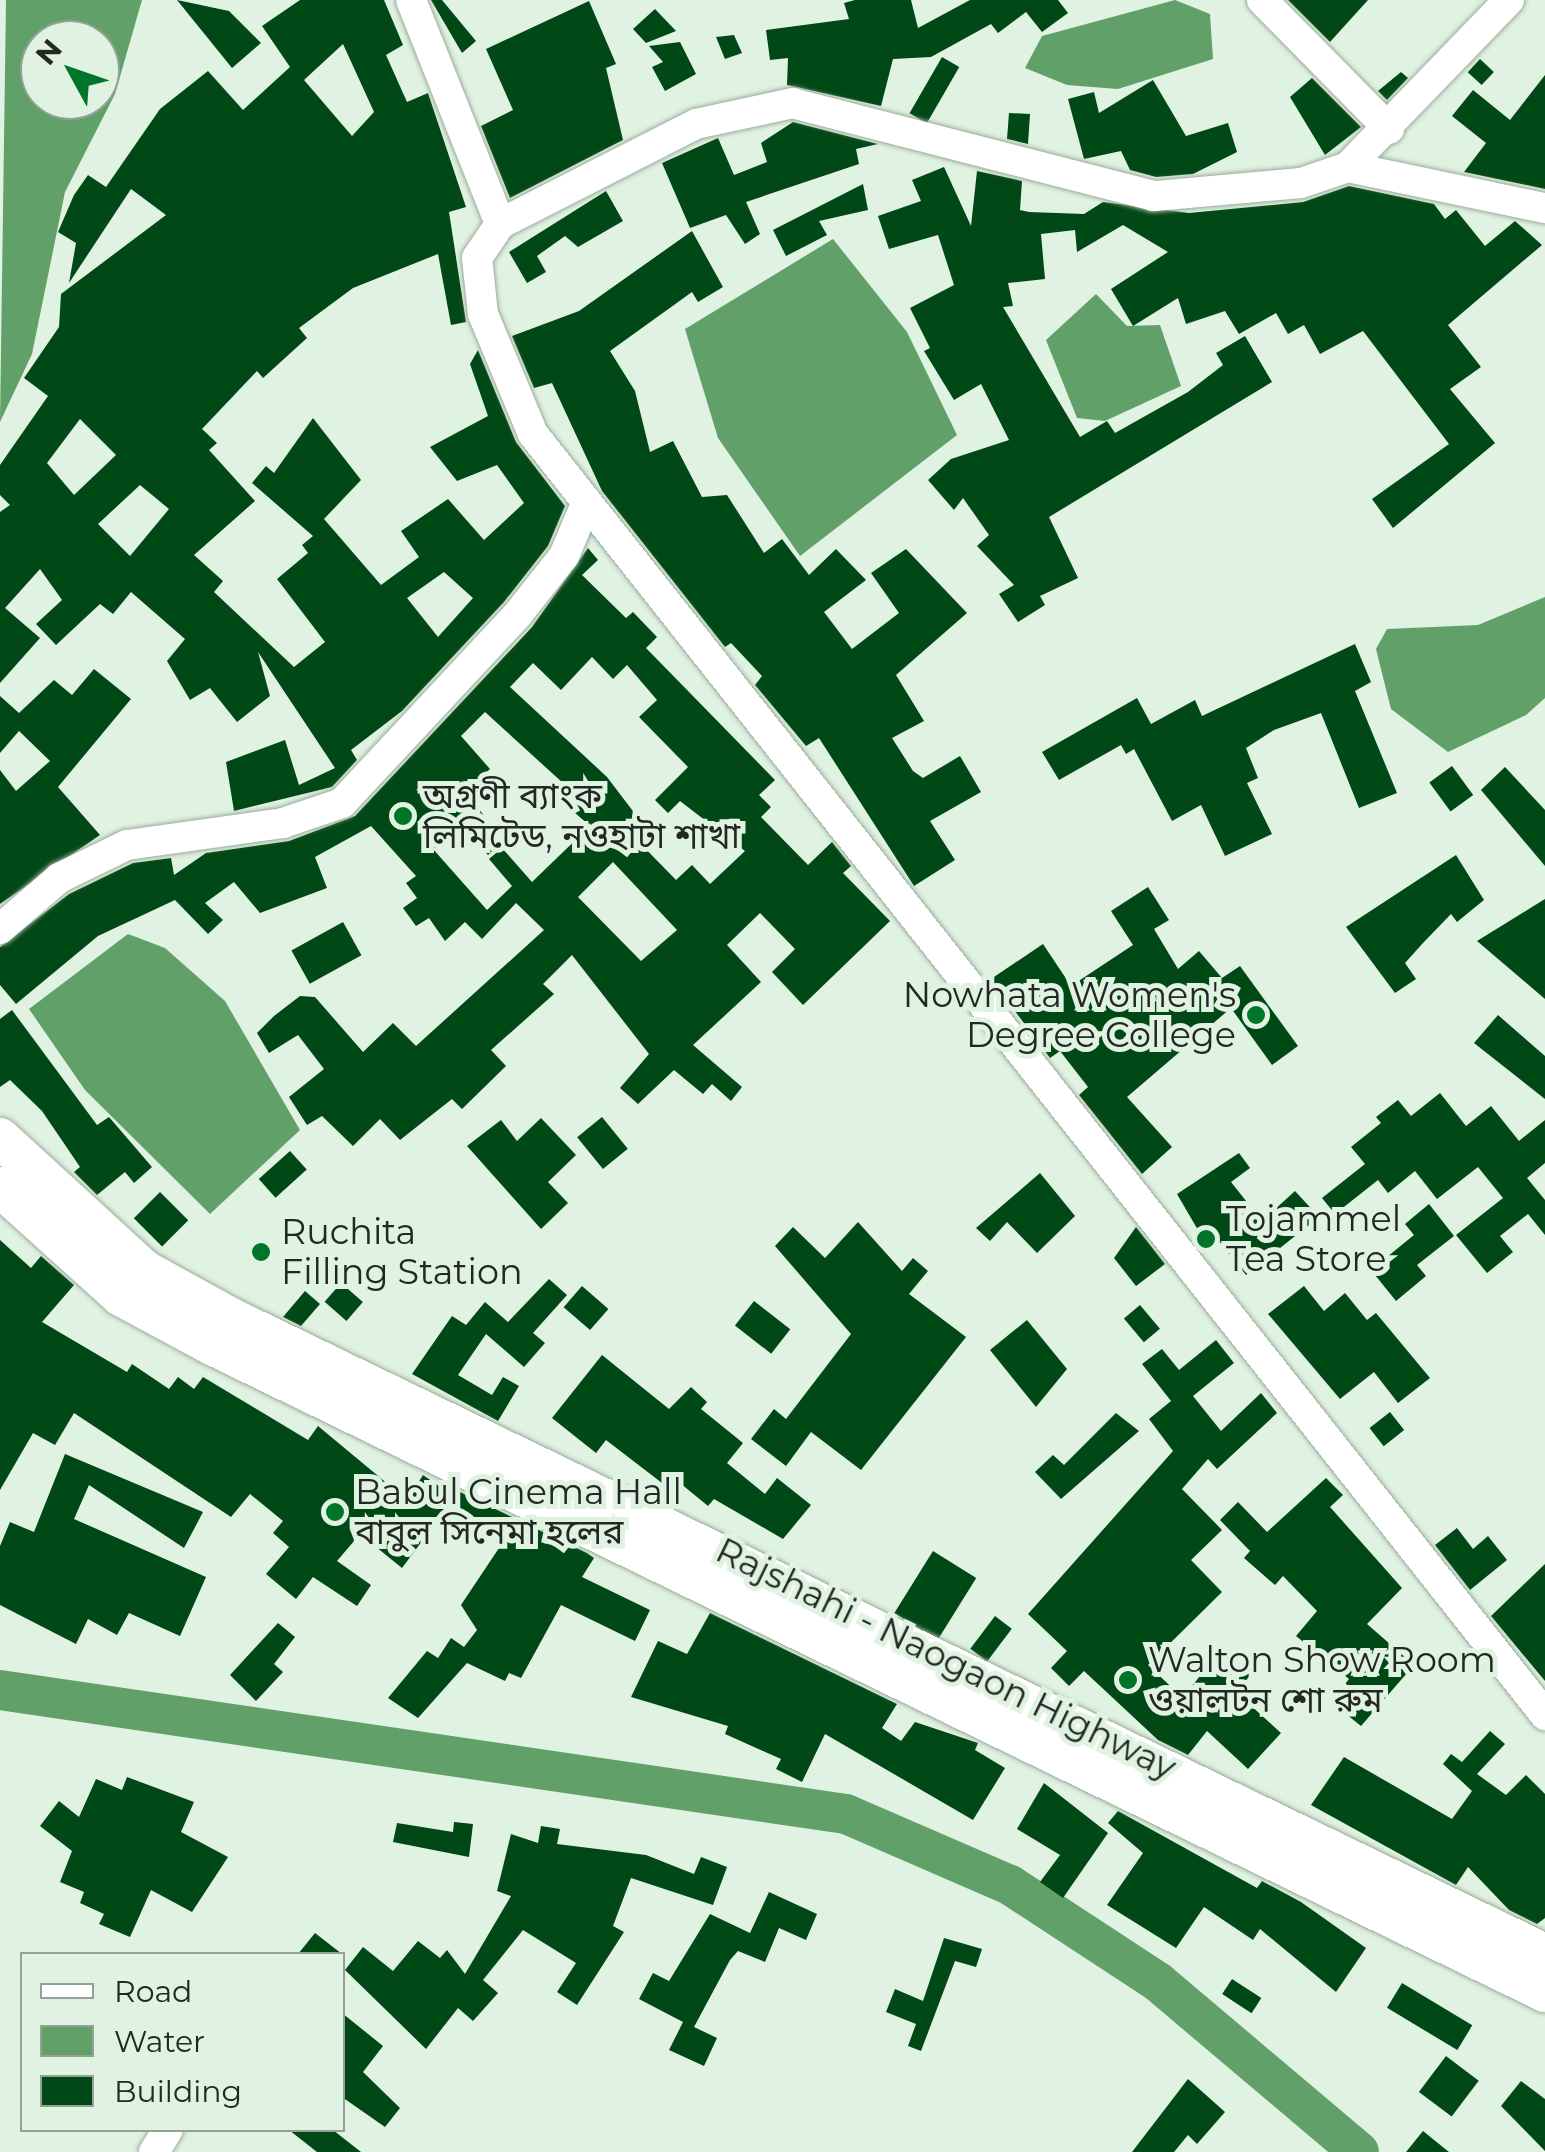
<!DOCTYPE html>
<meta charset="utf-8">
<style>
body{margin:0}
#map{position:relative;width:1545px;height:2152px;overflow:hidden;background:#e0f2e1;font-family:Montserrat,"Noto Sans Bengali",sans-serif}
div>[style]{position:absolute}
.water>*{inset:0;background:#61a169}
.river>*{height:40px;margin:-20px;padding:0 20px;transform-origin:20px;border-radius:20px;background:#61a169}
.building>*{inset:0;background:#004815;transform-origin:0 0}
.roads{filter:drop-shadow(0 0 2px #9bac9c) drop-shadow(0 0 2px #9bac9c)}
.minor>*{height:30px;margin:-15px;padding:0 15px;transform-origin:15px;border-radius:15px;background:#fff}
.major>*{height:40px;margin:-20px;padding:0 20px;transform-origin:20px;border-radius:20px;background:#fff}
.dots>*{width:28px;height:28px;translate:-50% -50%;box-sizing:border-box;border:5px solid #e0f2e1;border-radius:50%}
span{translate:-50% -50%;white-space:nowrap;text-align:center;line-height:1.15;-webkit-text-stroke:10px #e0f2e1;paint-order:stroke}
.poi-label{font-size:35px;color:#222822}
.left{translate:0 -50%;text-align:left}
.right{translate:-100% -50%;text-align:right}
.street-label{font-size:35px;color:#222822}
.legend{position:absolute;left:20px;top:1952px;width:325px;height:180px;box-sizing:border-box;background:#e0f2e1;border:2px solid #94a195;margin:0;padding:12px 18px;list-style:none;font-size:30px;color:#222822}
.legend li{display:flex;align-items:center;gap:20px;height:50px}
.legend b{width:50px;border:2px solid #94a195}
.north{position:absolute;left:20px;top:20px;width:100px;height:100px;box-sizing:border-box;background:#e0f2e1;border:2px solid #94a195;border-radius:50%;rotate:310deg;font-size:28px;font-weight:700;line-height:40px;text-align:center;color:#222822}
.north::after{content:'';display:block;margin:auto;width:35px;height:45px;background:#007429;clip-path:polygon(50% 0,100% 100%,50% 72%,0 100%)}
</style>
<div id="map">
<div class="water">
<i style="clip-path:polygon(evenodd,6px 0,142px 0,115px 94px,65px 192px,32px 354px,0 422px,6px 0,40px 40px,100px 40px,100px 100px,40px 100px,40px 40px)"></i>
<i style="clip-path:polygon(1175px 0,1210px 14px,1213px 59px,1118px 89px,1067px 85px,1025px 68px,1042px 36px)"></i>
<i style="clip-path:polygon(833px 239px,907px 332px,957px 435px,800px 556px,718px 438px,685px 329px)"></i>
<i style="clip-path:polygon(1096px 294px,1127px 326px,1160px 325px,1181px 386px,1105px 421px,1077px 418px,1046px 340px)"></i>
<i style="clip-path:polygon(1545px 597px,1545px 698px,1526px 715px,1448px 752px,1391px 709px,1376px 649px,1387px 629px,1478px 625px)"></i>
<i style="clip-path:polygon(128px 934px,165px 948px,225px 1001px,300px 1130px,210px 1214px,85px 1090px,29px 1009px)"></i>
</div>
<div class="river">
<i style="left:0;top:1690px;width:855px;rotate:8.34deg"></i>
<i style="left:846px;top:1814px;width:179px;rotate:23.4deg"></i>
<i style="left:1010px;top:1885px;width:177px;rotate:33.2deg"></i>
<i style="left:1158px;top:1982px;width:263px;rotate:40.2deg"></i>
</div>
<div class="building">
<i style="clip-path:polygon(177px 0,229px 11px,261px 43px,232px 68px)"></i>
<i style="clip-path:polygon(evenodd,300px 0,384px 0,403px 45px,386px 55px,407px 102px,428px 93px,466px 207px,449px 212px,466px 322px,451px 325px,438px 254px,353px 288px,299px 328px,307px 338px,263px 378px,257px 371px,202px 429px,217px 443px,209px 450px,255px 501px,194px 555px,223px 581px,214px 592px,294px 667px,325px 642px,277px 579px,308px 553px,302px 545px,313px 536px,252px 483px,266px 466px,274px 473px,313px 418px,361px 480px,324px 519px,381px 585px,419px 557px,401px 531px,448px 499px,484px 540px,524px 503px,497px 465px,457px 481px,430px 447px,488px 416px,470px 364px,478px 350px,516px 442px,565px 506px,548px 546px,504px 602px,402px 711px,351px 750px,357px 760px,332px 787px,234px 811px,226px 762px,285px 740px,299px 785px,335px 768px,258px 652px,270px 696px,237px 722px,210px 688px,190px 700px,167px 661px,185px 639px,131px 592px,113px 614px,100px 604px,56px 645px,36px 624px,62px 600px,40px 569px,5px 608px,40px 638px,0 683px,0 512px,10px 505px,0 495px,0 465px,48px 396px,24px 378px,59px 327px,61px 294px,166px 215px,131px 189px,69px 283px,76px 243px,58px 232px,74px 195px,88px 175px,106px 187px,160px 109px,208px 71px,243px 110px,290px 67px,262px 26px,300px 0,343px 44px,374px 112px,352px 136px,304px 80px,343px 44px,300px 0,80px 419px,116px 455px,74px 495px,47px 463px,80px 419px,300px 0,140px 485px,169px 509px,130px 556px,98px 524px,140px 485px,300px 0,444px 572px,473px 598px,438px 637px,407px 598px,444px 572px)"></i>
<i style="clip-path:polygon(431px 0,442px 0,476px 41px,462px 53px)"></i>
<i style="clip-path:polygon(855px 0,911px 0,918px 28px,970px 0,1058px 0,1068px 13px,1042px 32px,1026px 12px,998px 33px,991px 24px,931px 57px,893px 59px,881px 106px,787px 85px,788px 58px,770px 60px,766px 30px,849px 19px,844px 3px)"></i>
<i style="clip-path:polygon(1288px 0,1368px 0,1330px 42px)"></i>
<i style="clip-path:polygon(589px 1px,616px 64px,606px 68px,623px 140px,510px 198px,481px 126px,513px 110px,486px 49px)"></i>
<i style="clip-path:polygon(655px 9px,676px 31px,646px 43px,633px 29px)"></i>
<i style="clip-path:polygon(734px 35px,742px 53px,725px 59px,716px 37px)"></i>
<i style="clip-path:polygon(680px 42px,696px 74px,665px 91px,652px 67px,663px 62px,649px 46px)"></i>
<i style="left:942px;top:57px;width:20px;height:65px;rotate:30deg"></i>
<i style="left:1480px;top:59px;width:19px;height:18px;rotate:43deg"></i>
<i style="clip-path:polygon(1401px 72px,1408px 78px,1387px 100px,1378px 91px)"></i>
<i style="clip-path:polygon(1545px 75px,1545px 189px,1464px 172px,1486px 143px,1452px 116px,1473px 90px,1510px 120px)"></i>
<i style="clip-path:polygon(1312px 78px,1361px 127px,1325px 155px,1290px 97px)"></i>
<i style="clip-path:polygon(1153px 80px,1186px 136px,1228px 123px,1237px 152px,1193px 174px,1156px 177px,1130px 170px,1121px 151px,1084px 159px,1068px 99px,1094px 92px,1099px 113px)"></i>
<i style="clip-path:polygon(1009px 113px,1030px 114px,1028px 144px,1007px 139px)"></i>
<i style="clip-path:polygon(793px 122px,878px 144px,856px 149px,859px 164px,746px 202px,760px 234px,745px 244px,726px 215px,690px 228px,662px 163px,718px 138px,734px 175px,767px 162px,761px 143px)"></i>
<i style="clip-path:polygon(944px 167px,971px 226px,977px 171px,1022px 181px,1020px 210px,1029px 212px,1084px 214px,1103px 202px,1189px 213px,1303px 202px,1349px 186px,1434px 204px,1445px 219px,1456px 210px,1485px 246px,1515px 221px,1542px 245px,1448px 325px,1481px 367px,1450px 389px,1495px 443px,1393px 528px,1372px 499px,1449px 444px,1363px 331px,1320px 354px,1304px 325px,1288px 334px,1276px 313px,1239px 334px,1225px 311px,1186px 324px,1178px 298px,1133px 326px,1111px 289px,1168px 252px,1123px 225px,1077px 252px,1075px 230px,1041px 234px,1045px 279px,1008px 283px,1013px 306px,1003px 307px,1080px 437px,1107px 421px,1115px 433px,1188px 392px,1223px 365px,1216px 353px,1245px 336px,1272px 382px,1049px 517px,1078px 578px,1040px 596px,1045px 605px,1018px 622px,999px 594px,1014px 585px,977px 546px,989px 535px,963px 498px,954px 510px,928px 480px,951px 459px,1009px 440px,981px 384px,954px 400px,924px 351px,930px 348px,910px 308px,954px 285px,938px 235px,889px 249px,878px 216px,921px 201px,912px 180px)"></i>
<i style="clip-path:polygon(863px 184px,868px 210px,819px 221px,827px 235px,786px 256px,773px 230px)"></i>
<i style="clip-path:polygon(606px 191px,623px 221px,578px 247px,565px 236px,537px 256px,546px 272px,527px 283px,509px 252px)"></i>
<i style="clip-path:polygon(692px 231px,723px 287px,698px 302px,692px 292px,610px 351px,635px 391px,650px 452px,673px 441px,702px 497px,727px 495px,764px 553px,782px 539px,809px 575px,836px 549px,866px 580px,824px 612px,852px 649px,899px 613px,871px 573px,906px 549px,967px 613px,896px 675px,924px 721px,892px 738px,913px 771px,923px 778px,960px 756px,981px 792px,930px 821px,955px 860px,914px 886px,819px 738px,806px 746px,755px 685px,762px 676px,731px 643px,725px 647px,602px 491px,552px 383px,534px 388px,512px 336px,579px 311px)"></i>
<i style="clip-path:polygon(evenodd,588px 548px,598px 560px,582px 575px,626px 618px,633px 612px,657px 637px,646px 648px,775px 780px,759px 795px,771px 807px,761px 817px,808px 865px,832px 842px,851px 866px,843px 873px,890px 921px,803px 1005px,772px 972px,795px 949px,760px 913px,727px 945px,761px 982px,693px 1045px,742px 1087px,731px 1101px,712px 1084px,703px 1094px,674px 1070px,638px 1104px,620px 1088px,649px 1054px,572px 955px,543px 984px,554px 994px,491px 1050px,506px 1066px,462px 1109px,452px 1099px,400px 1140px,380px 1119px,353px 1146px,322px 1116px,307px 1125px,289px 1097px,324px 1069px,298px 1035px,269px 1053px,257px 1033px,274px 1016px,300px 996px,315px 997px,363px 1052px,393px 1023px,416px 1046px,544px 930px,516px 903px,482px 939px,465px 922px,445px 941px,429px 918px,416px 926px,403px 908px,417px 898px,406px 883px,416px 876px,371px 826px,315px 857px,327px 888px,260px 913px,234px 882px,205px 903px,223px 920px,208px 934px,175px 900px,98px 936px,16px 1004px,0 985px,0 947px,69px 894px,133px 863px,171px 858px,174px 875px,206px 853px,289px 841px,355px 816px,532px 627px,588px 548px,592px 657px,613px 679px,627px 665px,657px 700px,639px 717px,688px 767px,655px 800px,668px 813px,680px 801px,745px 851px,710px 884px,692px 865px,676px 880px,635px 838px,645px 827px,607px 777px,510px 687px,533px 663px,561px 690px,592px 657px,588px 548px,485px 712px,575px 794px,566px 805px,590px 826px,532px 882px,502px 848px,489px 859px,512px 886px,487px 910px,433px 849px,460px 826px,488px 855px,502px 842px,466px 790px,490px 769px,461px 736px,485px 712px,588px 548px,613px 862px,677px 930px,641px 961px,578px 897px,613px 862px)"></i>
<i style="clip-path:polygon(1355px 644px,1371px 682px,1355px 691px,1397px 793px,1359px 808px,1321px 713px,1274px 730px,1246px 748px,1258px 778px,1247px 783px,1272px 834px,1225px 856px,1201px 805px,1172px 821px,1134px 749px,1126px 754px,1121px 745px,1059px 780px,1042px 752px,1137px 698px,1151px 724px,1195px 700px,1202px 716px)"></i>
<i style="clip-path:polygon(94px 669px,131px 699px,58px 787px,100px 835px,0 904px,0 770px,16px 791px,50px 761px,19px 731px,0 753px,0 696px,19px 713px,54px 680px,72px 695px)"></i>
<i style="left:1452px;top:766px;width:36px;height:28px;rotate:54deg"></i>
<i style="clip-path:polygon(1505px 767px,1545px 810px,1545px 866px,1481px 790px)"></i>
<i style="clip-path:polygon(1456px 855px,1484px 900px,1457px 922px,1451px 914px,1423px 943px,1405px 963px,1416px 979px,1395px 993px,1346px 927px)"></i>
<i style="clip-path:polygon(1148px 887px,1169px 920px,1154px 929px,1178px 969px,1199px 951px,1222px 978px,1240px 966px,1298px 1046px,1272px 1065px,1231px 1008px,1127px 1097px,1172px 1147px,1142px 1174px,1079px 1095px,1088px 1087px,1060px 1051px,1050px 1058px,991px 979px,1043px 944px,1071px 986px,1133px 945px,1111px 911px)"></i>
<i style="clip-path:polygon(1545px 899px,1545px 999px,1477px 941px)"></i>
<i style="left:343px;top:922px;width:38px;height:59px;rotate:61deg"></i>
<i style="clip-path:polygon(12px 1010px,97px 1125px,109px 1117px,152px 1167px,134px 1183px,125px 1172px,97px 1195px,74px 1172px,80px 1167px,42px 1111px,10px 1080px,0 1087px,0 1019px)"></i>
<i style="clip-path:polygon(1498px 1015px,1545px 1056px,1545px 1099px,1474px 1043px)"></i>
<i style="clip-path:polygon(1440px 1093px,1466px 1126px,1491px 1106px,1519px 1141px,1545px 1120px,1545px 1163px,1527px 1178px,1545px 1200px,1545px 1235px,1528px 1214px,1500px 1236px,1513px 1252px,1487px 1273px,1456px 1235px,1503px 1198px,1478px 1167px,1437px 1199px,1415px 1171px,1388px 1193px,1378px 1180px,1335px 1214px,1322px 1198px,1365px 1164px,1351px 1147px,1381px 1123px,1376px 1117px,1398px 1100px,1411px 1116px)"></i>
<i style="left:602px;top:1117px;width:41px;height:32px;rotate:51deg"></i>
<i style="clip-path:polygon(541px 1118px,576px 1155px,548px 1182px,568px 1203px,541px 1229px,467px 1146px,501px 1120px,517px 1141px)"></i>
<i style="left:290px;top:1151px;width:25px;height:42px;rotate:48deg"></i>
<i style="clip-path:polygon(1239px 1153px,1250px 1168px,1231px 1182px,1262px 1221px,1295px 1191px,1319px 1217px,1246px 1275px,1219px 1241px,1209px 1249px,1177px 1194px)"></i>
<i style="clip-path:polygon(1040px 1173px,1075px 1216px,1037px 1253px,1007px 1222px,990px 1241px,976px 1228px)"></i>
<i style="left:160px;top:1192px;width:40px;height:37px;rotate:45deg"></i>
<i style="clip-path:polygon(1429px 1204px,1454px 1236px,1417px 1265px,1426px 1276px,1396px 1301px,1371px 1270px,1414px 1235px,1405px 1224px)"></i>
<i style="clip-path:polygon(858px 1222px,902px 1271px,913px 1258px,928px 1271px,909px 1294px,966px 1337px,861px 1470px,811px 1432px,786px 1466px,751px 1439px,774px 1409px,786px 1419px,851px 1334px,775px 1246px,793px 1227px,825px 1258px)"></i>
<i style="clip-path:polygon(1136px 1227px,1165px 1264px,1136px 1286px,1114px 1258px)"></i>
<i style="clip-path:polygon(0 1240px,31px 1268px,41px 1256px,74px 1285px,42px 1322px,127px 1372px,132px 1364px,169px 1389px,178px 1377px,194px 1389px,203px 1377px,308px 1440px,318px 1426px,407px 1500px,423px 1475px,455px 1497px,402px 1568px,360px 1534px,337px 1561px,371px 1585px,357px 1606px,313px 1577px,296px 1599px,266px 1574px,289px 1547px,273px 1533px,283px 1521px,250px 1494px,231px 1517px,74px 1413px,55px 1445px,33px 1433px,0 1490px)"></i>
<i style="clip-path:polygon(549px 1279px,567px 1295px,533px 1333px,545px 1343px,524px 1367px,486px 1334px,458px 1375px,492px 1395px,503px 1377px,519px 1386px,498px 1421px,412px 1374px,452px 1316px,466px 1325px,485px 1302px,508px 1322px)"></i>
<i style="left:341px;top:1283px;width:29px;height:25px;rotate:41deg"></i>
<i style="left:582px;top:1286px;width:35px;height:28px;rotate:41deg"></i>
<i style="clip-path:polygon(1304px 1286px,1324px 1311px,1345px 1293px,1367px 1320px,1376px 1313px,1430px 1378px,1398px 1403px,1374px 1372px,1340px 1399px,1268px 1314px)"></i>
<i style="clip-path:polygon(305px 1291px,320px 1304px,301px 1326px,283px 1317px)"></i>
<i style="left:754px;top:1301px;width:46px;height:31px;rotate:38deg"></i>
<i style="left:1140px;top:1305px;width:31px;height:21px;rotate:50deg"></i>
<i style="clip-path:polygon(1027px 1320px,1067px 1369px,1036px 1407px,990px 1350px)"></i>
<i style="clip-path:polygon(1216px 1340px,1234px 1363px,1193px 1396px,1221px 1431px,1261px 1393px,1277px 1413px,1217px 1469px,1208px 1459px,1182px 1489px,1222px 1530px,1191px 1560px,1222px 1592px,1148px 1665px,1183px 1698px,1219px 1651px,1250px 1675px,1237px 1693px,1281px 1733px,1248px 1769px,1207px 1731px,1188px 1755px,1158px 1740px,1084px 1671px,1069px 1686px,1051px 1668px,1067px 1651px,1028px 1614px,1173px 1451px,1149px 1419px,1171px 1401px,1142px 1364px,1162px 1349px,1179px 1370px)"></i>
<i style="clip-path:polygon(602px 1355px,669px 1409px,691px 1387px,707px 1402px,701px 1409px,743px 1443px,727px 1463px,765px 1494px,777px 1478px,811px 1505px,783px 1539px,714px 1499px,708px 1506px,669px 1474px,662px 1483px,606px 1440px,596px 1453px,552px 1418px)"></i>
<i style="left:1390px;top:1412px;width:23px;height:26px;rotate:52deg"></i>
<i style="clip-path:polygon(1116px 1413px,1139px 1431px,1061px 1499px,1035px 1472px,1053px 1455px,1064px 1465px)"></i>
<i style="clip-path:polygon(65px 1454px,203px 1512px,184px 1548px,89px 1485px,74px 1519px,206px 1577px,180px 1636px,129px 1613px,117px 1635px,88px 1619px,76px 1644px,0 1605px,0 1546px,10px 1522px,34px 1532px)"></i>
<i style="clip-path:polygon(1326px 1478px,1343px 1495px,1330px 1507px,1402px 1588px,1367px 1624px,1414px 1665px,1361px 1726px,1331px 1702px,1349px 1679px,1296px 1636px,1317px 1611px,1283px 1576px,1275px 1585px,1244px 1558px,1250px 1551px,1220px 1520px,1238px 1502px,1267px 1532px)"></i>
<i style="clip-path:polygon(460px 1492px,587px 1553px,594px 1558px,582px 1577px,650px 1610px,635px 1641px,561px 1605px,521px 1678px,509px 1673px,505px 1681px,467px 1663px,418px 1718px,388px 1698px,427px 1651px,438px 1658px,451px 1638px,464px 1647px,477px 1630px,461px 1605px,505px 1539px,450px 1509px)"></i>
<i style="clip-path:polygon(1457px 1528px,1473px 1549px,1488px 1536px,1507px 1560px,1470px 1590px,1435px 1545px)"></i>
<i style="left:933px;top:1551px;width:51px;height:73px;rotate:32deg"></i>
<i style="clip-path:polygon(1545px 1564px,1545px 1681px,1491px 1616px)"></i>
<i style="clip-path:polygon(710px 1613px,897px 1704px,882px 1728px,901px 1741px,915px 1722px,978px 1743px,975px 1750px,1005px 1768px,973px 1820px,825px 1734px,802px 1782px,776px 1769px,781px 1759px,725px 1734px,728px 1726px,631px 1697px,658px 1641px,687px 1654px)"></i>
<i style="left:995px;top:1616px;width:21px;height:41px;rotate:37deg"></i>
<i style="clip-path:polygon(278px 1623px,295px 1637px,274px 1664px,283px 1672px,256px 1701px,230px 1675px)"></i>
<i style="clip-path:polygon(1490px 1731px,1505px 1744px,1477px 1774px,1506px 1795px,1526px 1775px,1545px 1794px,1545px 1918px,1537px 1924px,1509px 1910px,1468px 1867px,1456px 1885px,1311px 1805px,1344px 1757px,1452px 1819px,1472px 1791px,1443px 1764px,1451px 1754px,1462px 1762px)"></i>
<i style="clip-path:polygon(127px 1777px,194px 1802px,181px 1832px,228px 1857px,192px 1912px,151px 1890px,130px 1937px,99px 1924px,104px 1914px,80px 1903px,84px 1892px,60px 1882px,72px 1851px,40px 1826px,59px 1801px,79px 1817px,96px 1779px,122px 1790px)"></i>
<i style="clip-path:polygon(1044px 1783px,1108px 1833px,1063px 1898px,1040px 1882px,1060px 1855px,1017px 1829px)"></i>
<i style="clip-path:polygon(1118px 1811px,1257px 1888px,1262px 1881px,1301px 1902px,1366px 1948px,1336px 1992px,1260px 1929px,1253px 1940px,1204px 1907px,1176px 1948px,1107px 1905px,1143px 1853px,1108px 1823px)"></i>
<i style="clip-path:polygon(454px 1822px,473px 1824px,469px 1857px,393px 1842px,397px 1823px,453px 1832px)"></i>
<i style="clip-path:polygon(541px 1826px,560px 1829px,557px 1844px,646px 1855px,694px 1874px,701px 1857px,727px 1867px,713px 1905px,631px 1878px,613px 1926px,624px 1932px,577px 2005px,557px 1992px,576px 1963px,523px 1930px,483px 1980px,498px 1993px,473px 2021px,458px 2008px,426px 2049px,345px 1970px,363px 1947px,393px 1971px,418px 1941px,440px 1958px,447px 1950px,465px 1974px,511px 1896px,497px 1891px,511px 1834px,538px 1843px)"></i>
<i style="clip-path:polygon(769px 1892px,817px 1914px,806px 1940px,779px 1928px,765px 1962px,738px 1951px,730px 1960px,694px 2027px,717px 2038px,704px 2066px,669px 2050px,683px 2022px,639px 1999px,653px 1973px,669px 1981px,710px 1914px,750px 1933px)"></i>
<i style="clip-path:polygon(315px 1933px,342px 1954px,298px 1954px)"></i>
<i style="clip-path:polygon(944px 1938px,982px 1949px,976px 1967px,955px 1961px,921px 2051px,908px 2046px,916px 2024px,886px 2012px,895px 1989px,923px 2001px)"></i>
<i style="left:1232px;top:1979px;width:35px;height:18px;rotate:33deg"></i>
<i style="left:1402px;top:1983px;width:82px;height:29px;rotate:31deg"></i>
<i style="clip-path:polygon(342px 2013px,383px 2046px,363px 2072px,400px 2108px,385px 2127px,342px 2097px)"></i>
<i style="left:1446px;top:2056px;width:41px;height:45px;rotate:37deg"></i>
<i style="clip-path:polygon(1188px 2079px,1225px 2112px,1197px 2144px,1188px 2135px,1174px 2152px,1132px 2152px)"></i>
<i style="clip-path:polygon(1521px 2081px,1545px 2099px,1545px 2151px,1501px 2106px)"></i>
<i style="clip-path:polygon(289px 2130px,333px 2130px,361px 2152px,317px 2152px)"></i>
<i style="clip-path:polygon(1423px 2131px,1449px 2152px,1406px 2152px)"></i>
</div>
<div class="roads">
<div class="minor">
<i style="left:411px;top:0;width:241px;rotate:68.3deg"></i>
<i style="left:1262px;top:0;width:181px;rotate:45.4deg"></i>
<i style="left:1509px;top:0;width:232px;rotate:134deg"></i>
<i style="left:1348px;top:167px;width:50px;rotate:161.2deg"></i>
<i style="left:1301px;top:183px;width:148px;rotate:174.9deg"></i>
<i style="left:1154px;top:196px;width:373px;rotate:-165.6deg"></i>
<i style="left:793px;top:103px;width:99px;rotate:167.8deg"></i>
<i style="left:696px;top:124px;width:220px;rotate:153deg"></i>
<i style="left:500px;top:224px;width:41px;rotate:124.1deg"></i>
<i style="left:477px;top:258px;width:56px;rotate:83.9deg"></i>
<i style="left:483px;top:314px;width:130px;rotate:67.4deg"></i>
<i style="left:533px;top:434px;width:1633px;rotate:51.69deg"></i>
<i style="left:1348px;top:167px;width:201px;rotate:11.8deg"></i>
<i style="left:0;top:929px;width:78px;rotate:-40.8deg"></i>
<i style="left:59px;top:878px;width:76px;rotate:-25.9deg"></i>
<i style="left:127px;top:845px;width:158px;rotate:-8deg"></i>
<i style="left:283px;top:823px;width:62px;rotate:-18.7deg"></i>
<i style="left:342px;top:803px;width:258px;rotate:-47deg"></i>
<i style="left:518px;top:614px;width:74px;rotate:-51.6deg"></i>
<i style="left:564px;top:556px;width:56px;rotate:-67.1deg"></i>
<i style="left:154px;top:2152px;width:26px;rotate:-58deg"></i>
</div>
<div class="major">
<i style="left:0;top:1138px;width:195px;rotate:42.5deg"></i>
<i style="left:144px;top:1270px;width:99px;rotate:28.9deg"></i>
<i style="left:231px;top:1318px;width:1460px;rotate:25.83deg"></i>
<i style="left:0;top:1187px;width:163px;rotate:42deg"></i>
<i style="left:121px;top:1296px;width:103px;rotate:28.3deg"></i>
<i style="left:212px;top:1345px;width:1482px;rotate:25.89deg"></i>
</div>
</div>
<div class="dots">
<i style="left:403px;top:816px;background:#007429"></i>
<i style="left:1256px;top:1015px;background:#007429"></i>
<i style="left:1206px;top:1239px;background:#007429"></i>
<i style="left:261px;top:1252px;background:#007429"></i>
<i style="left:335px;top:1512px;background:#007429"></i>
<i style="left:1128px;top:1680px;background:#007429"></i>
</div>
<div class="poi-label">
<span class="left" style="left:423px;top:816px">অগ্রণী ব্যাংক<br>লিমিটেড, নওহাটা শাখা</span>
<span class="right" style="left:1236px;top:1015px">Nowhata Women's<br>Degree College</span>
<span class="left" style="left:1226px;top:1239px">Tojammel<br>Tea Store</span>
<span class="left" style="left:281px;top:1252px">Ruchita<br>Filling Station</span>
<span class="left" style="left:355px;top:1512px">Babul Cinema Hall<br>বাবুল সিনেমা হলের</span>
<span class="left" style="left:1148px;top:1680px">Walton Show Room<br>ওয়ালটন শো রুম</span>
</div>
<div class="street-label">
<span style="left:946px;top:1659px;rotate:26deg">Rajshahi - Naogaon Highway</span>
</div>
<ul class="legend">
<li><b style="height:12px;background:#fff"></b>Road</li>
<li><b style="height:28px;background:#61a169"></b>Water</li>
<li><b style="height:28px;background:#004815"></b>Building</li>
</ul>
<div class="north">N</div>
</div>
